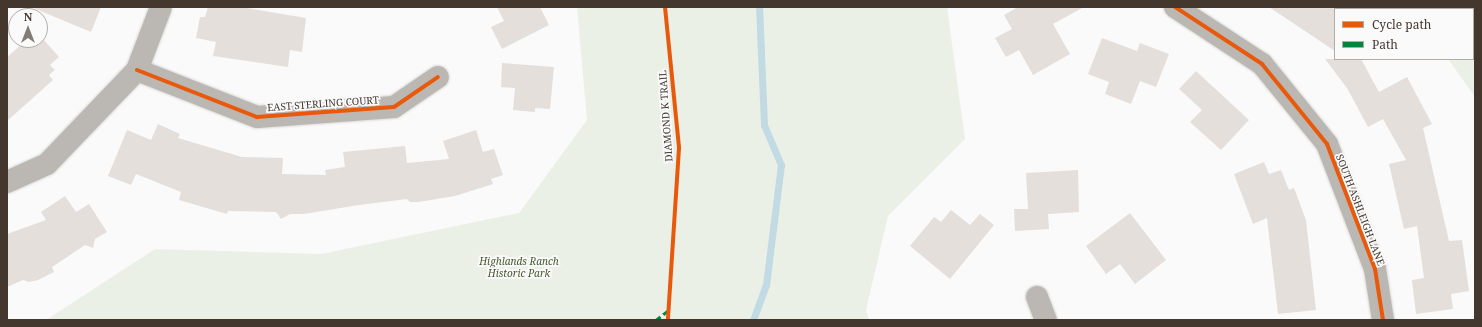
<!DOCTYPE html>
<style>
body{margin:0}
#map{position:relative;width:1482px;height:327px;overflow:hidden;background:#fafafa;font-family:"Noto Serif",serif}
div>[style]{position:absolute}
.green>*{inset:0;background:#ebf0e7}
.stream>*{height:7px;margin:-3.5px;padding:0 3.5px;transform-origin:3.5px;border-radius:3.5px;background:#c1dae4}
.building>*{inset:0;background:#e5dfdb}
.roads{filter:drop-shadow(0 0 1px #d9d7d5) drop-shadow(0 0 1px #d9d7d5)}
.minor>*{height:22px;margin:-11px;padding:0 11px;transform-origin:11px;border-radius:11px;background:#bbb8b4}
.quiet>*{height:3px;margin-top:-1.5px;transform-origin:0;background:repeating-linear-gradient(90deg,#00873e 0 6px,transparent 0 9px)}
.cycleway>*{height:4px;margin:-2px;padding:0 2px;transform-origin:2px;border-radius:2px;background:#e8590c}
span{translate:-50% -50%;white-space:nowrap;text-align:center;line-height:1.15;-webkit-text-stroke:3.5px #fafafa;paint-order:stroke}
.street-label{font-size:10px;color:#43372e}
.park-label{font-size:10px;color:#41592e;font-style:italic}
.frame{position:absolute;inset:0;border:8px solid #43372e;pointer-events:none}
.legend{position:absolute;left:1334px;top:8px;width:140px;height:52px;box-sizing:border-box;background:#fafafa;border:1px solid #b1aca8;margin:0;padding:5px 7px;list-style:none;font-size:12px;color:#43372e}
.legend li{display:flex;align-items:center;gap:8px;height:20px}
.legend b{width:20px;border:1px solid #b1aca8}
.north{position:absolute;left:8px;top:8px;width:40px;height:40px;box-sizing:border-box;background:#fafafa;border:1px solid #b1aca8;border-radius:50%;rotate:0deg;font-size:11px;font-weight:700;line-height:16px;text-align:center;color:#43372e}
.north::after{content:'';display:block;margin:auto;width:14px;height:18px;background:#837b75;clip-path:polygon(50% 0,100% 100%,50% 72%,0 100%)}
</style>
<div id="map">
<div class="green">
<i style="clip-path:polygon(577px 7px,947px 7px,965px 139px,888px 216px,866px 310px,869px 320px,46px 320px,155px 249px,321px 254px,519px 213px,587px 120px)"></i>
<i style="clip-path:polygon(1411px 7px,1475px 7px,1475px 97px,1448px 59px,1473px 59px,1473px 9px)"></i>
</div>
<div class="stream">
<i style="left:753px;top:320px;width:37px;rotate:-70deg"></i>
<i style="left:766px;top:285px;width:121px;rotate:-82.9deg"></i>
<i style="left:781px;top:165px;width:43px;rotate:-113deg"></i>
<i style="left:764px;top:125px;width:118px;rotate:-92.4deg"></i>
</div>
<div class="building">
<i style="clip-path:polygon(31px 7px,101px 7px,91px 32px)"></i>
<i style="clip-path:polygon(208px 7px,241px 7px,306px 18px,302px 52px,290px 50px,288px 67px,213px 56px,216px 42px,196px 38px,200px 17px,205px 17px)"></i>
<i style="clip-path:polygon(497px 7px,540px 7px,549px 25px,502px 49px,491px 27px,504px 21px)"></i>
<i style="clip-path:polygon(1018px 7px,1084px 7px,1053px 24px,1070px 54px,1033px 75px,1019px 50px,1006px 57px,995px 38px,1012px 29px,1004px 15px)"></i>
<i style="clip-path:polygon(1269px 7px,1335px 7px,1335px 51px)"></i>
<i style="clip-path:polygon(1102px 38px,1137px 51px,1140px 43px,1169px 54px,1156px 87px,1140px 81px,1131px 104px,1105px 94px,1109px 82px,1088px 74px)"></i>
<i style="clip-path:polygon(27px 40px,44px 40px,59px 57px,50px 65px,55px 70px,49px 75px,53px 80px,7px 121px,7px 57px)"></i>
<i style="clip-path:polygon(1325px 59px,1361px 59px,1379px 92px,1407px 77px,1432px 124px,1423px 128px,1449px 241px,1462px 240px,1469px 291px,1451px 294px,1453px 309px,1416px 314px,1412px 280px,1424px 278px,1417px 226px,1404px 229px,1389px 164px,1406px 160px,1383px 119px,1368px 127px,1347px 88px)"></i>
<i style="clip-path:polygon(502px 63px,554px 67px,550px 109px,535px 108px,535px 112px,513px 110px,515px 88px,501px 87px)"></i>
<i style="clip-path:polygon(1196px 71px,1249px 120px,1221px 150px,1190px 122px,1202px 110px,1179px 89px)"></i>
<i style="clip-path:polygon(158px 124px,180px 134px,178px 138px,242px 157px,283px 158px,282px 174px,326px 175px,325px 170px,345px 167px,343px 152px,405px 146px,407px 163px,449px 159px,443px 141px,476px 130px,483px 152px,494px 149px,503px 175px,491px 179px,493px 184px,455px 196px,418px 202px,410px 202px,407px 199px,359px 205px,304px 214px,290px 214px,281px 219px,276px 212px,228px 211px,227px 214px,179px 200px,181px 192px,136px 174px,131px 185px,108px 176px,127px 130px,151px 140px)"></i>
<i style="clip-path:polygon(1264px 162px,1269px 174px,1281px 170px,1289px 190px,1294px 188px,1306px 220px,1316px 310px,1278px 314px,1267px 218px,1253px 224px,1234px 174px)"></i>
<i style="clip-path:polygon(1078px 170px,1079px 212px,1048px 214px,1049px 229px,1015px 231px,1014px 209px,1028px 209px,1026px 173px)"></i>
<i style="clip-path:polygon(65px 196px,76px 212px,89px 204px,107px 232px,95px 239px,93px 248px,85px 245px,52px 267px,54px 272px,38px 280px,29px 282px,23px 280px,7px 287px,7px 234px,46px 220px,41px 212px)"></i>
<i style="clip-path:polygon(951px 210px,970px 225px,980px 214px,994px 225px,950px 279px,910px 246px,934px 217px,941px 222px)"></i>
<i style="clip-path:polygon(1130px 213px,1166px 260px,1135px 284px,1120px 264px,1106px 274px,1086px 246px)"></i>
</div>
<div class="roads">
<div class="minor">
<i style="left:1175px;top:7px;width:104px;rotate:33.2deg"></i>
<i style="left:1262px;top:64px;width:103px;rotate:50.9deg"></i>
<i style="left:1327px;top:144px;width:134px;rotate:69deg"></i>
<i style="left:1375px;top:269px;width:52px;rotate:81.1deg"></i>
<i style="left:137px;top:70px;width:129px;rotate:21.4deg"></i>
<i style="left:257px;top:117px;width:137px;rotate:-4.2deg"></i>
<i style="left:394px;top:107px;width:53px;rotate:-34.3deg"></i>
<i style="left:7px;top:182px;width:44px;rotate:-24.2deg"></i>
<i style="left:47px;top:164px;width:130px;rotate:-46.2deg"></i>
<i style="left:137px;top:70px;width:67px;rotate:-69.1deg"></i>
<i style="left:1037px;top:297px;width:25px;rotate:69deg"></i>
</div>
</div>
<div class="quiet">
<i style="left:656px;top:320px;width:16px;rotate:-38deg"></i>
</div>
<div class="cycleway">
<i style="left:665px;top:7px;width:142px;rotate:84.3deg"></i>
<i style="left:679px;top:148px;width:172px;rotate:93.7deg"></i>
<i style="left:1175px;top:7px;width:104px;rotate:33.2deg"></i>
<i style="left:1262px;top:64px;width:103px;rotate:50.9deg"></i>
<i style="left:1327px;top:144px;width:134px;rotate:69deg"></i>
<i style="left:1375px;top:269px;width:52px;rotate:81.1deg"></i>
<i style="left:137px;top:70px;width:129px;rotate:21.4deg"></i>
<i style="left:257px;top:117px;width:137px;rotate:-4.2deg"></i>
<i style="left:394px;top:107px;width:53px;rotate:-34.3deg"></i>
</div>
<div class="street-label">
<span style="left:323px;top:104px;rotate:-4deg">EAST STERLING COURT</span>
<span style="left:666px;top:116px;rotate:-94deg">DIAMOND K TRAIL</span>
<span style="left:1360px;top:210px;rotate:69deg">SOUTH ASHLEIGH LANE</span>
</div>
<div class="park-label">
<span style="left:519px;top:267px">Highlands Ranch<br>Historic Park</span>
</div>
<div class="frame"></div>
<ul class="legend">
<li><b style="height:5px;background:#e8590c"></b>Cycle path</li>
<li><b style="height:5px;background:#00873e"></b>Path</li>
</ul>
<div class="north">N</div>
</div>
